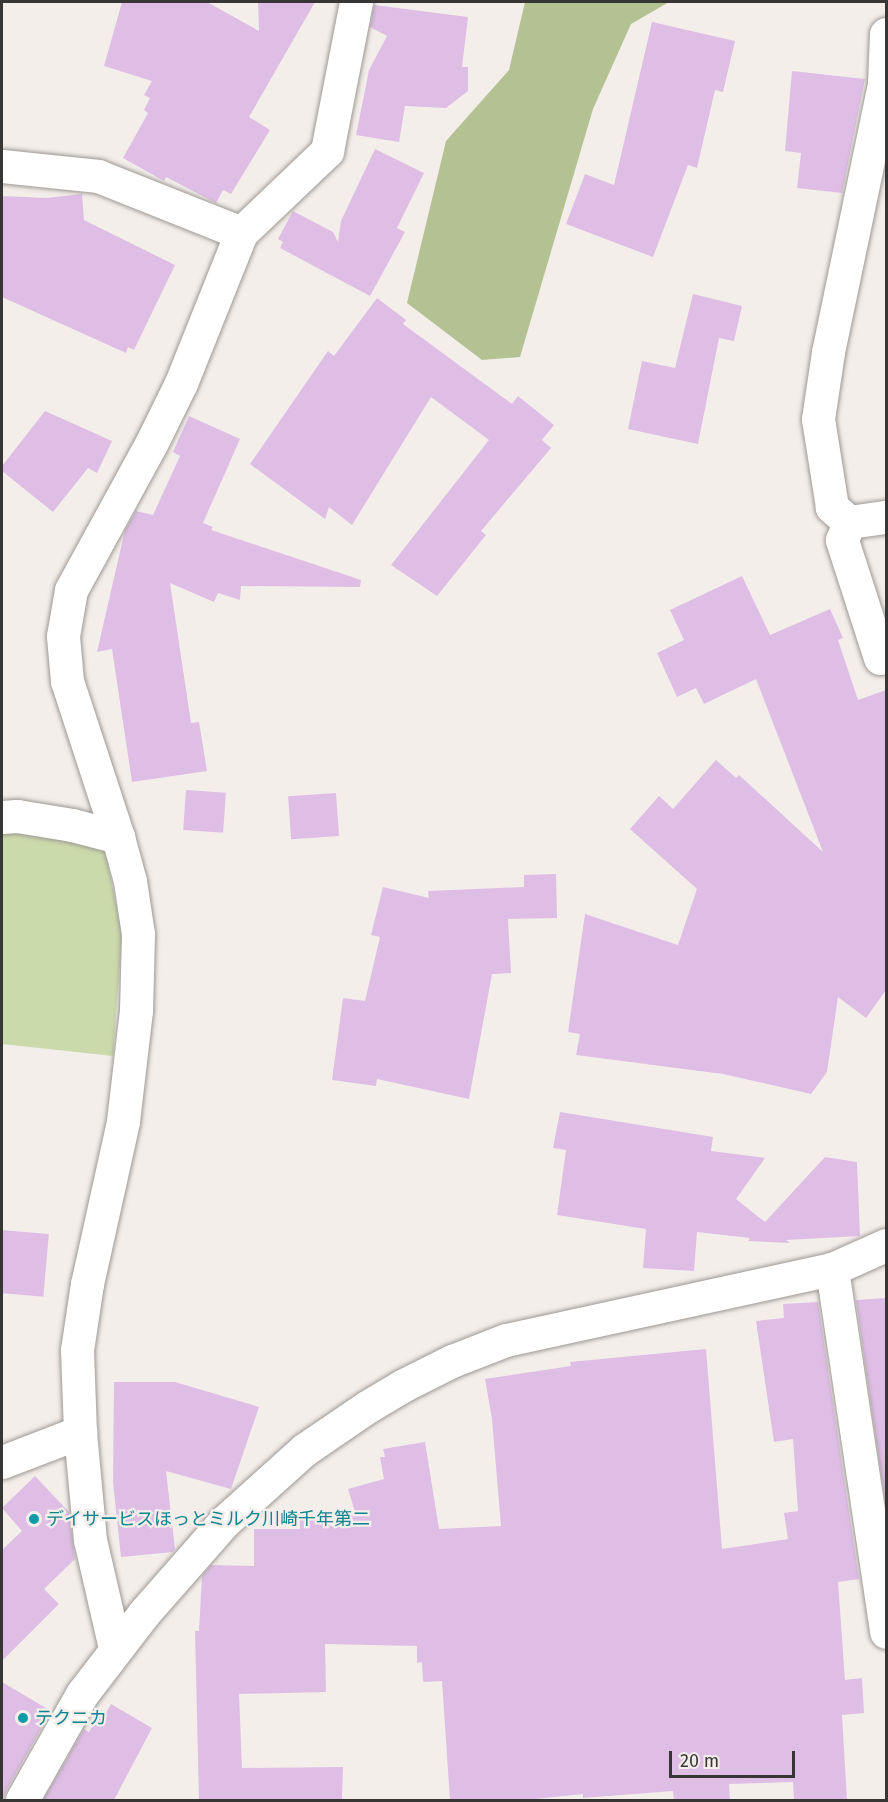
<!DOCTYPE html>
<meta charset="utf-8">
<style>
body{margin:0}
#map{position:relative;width:888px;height:1802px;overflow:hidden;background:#f3eeea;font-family:"Fira Sans","Noto Sans JP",sans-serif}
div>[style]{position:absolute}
.green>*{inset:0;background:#cbdaab}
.forest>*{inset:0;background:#b4c293}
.building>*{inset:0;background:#dfbee6;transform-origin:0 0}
.roads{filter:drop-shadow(0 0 2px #9d9894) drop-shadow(0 0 2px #9d9894)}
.minor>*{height:33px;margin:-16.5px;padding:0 16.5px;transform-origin:16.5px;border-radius:16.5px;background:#fff}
.dots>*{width:16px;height:16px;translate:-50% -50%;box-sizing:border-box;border:3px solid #f3eeea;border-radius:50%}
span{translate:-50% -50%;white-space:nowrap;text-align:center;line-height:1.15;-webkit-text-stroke:4.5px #f3eeea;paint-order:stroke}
.culture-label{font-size:18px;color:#0d838f}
.left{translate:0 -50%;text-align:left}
.frame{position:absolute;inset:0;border:3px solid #383635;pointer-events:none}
.scale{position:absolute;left:669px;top:1751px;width:126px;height:27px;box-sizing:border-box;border:3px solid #383635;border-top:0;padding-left:8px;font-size:18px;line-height:21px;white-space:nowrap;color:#383635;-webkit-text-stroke:4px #f3eeea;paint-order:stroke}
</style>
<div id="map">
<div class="green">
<i style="clip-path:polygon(19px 830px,105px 850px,122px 933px,113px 1056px,2px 1044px,2px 832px)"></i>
</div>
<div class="forest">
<i style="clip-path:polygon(525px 2px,669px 2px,631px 24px,593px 109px,520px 357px,482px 360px,407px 303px,446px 141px,509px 70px)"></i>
</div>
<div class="building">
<i style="clip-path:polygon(122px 2px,207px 2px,259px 31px,258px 2px,315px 2px,249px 117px,270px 130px,231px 194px,223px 190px,216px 203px,166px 177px,164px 181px,123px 158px,148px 113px,144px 110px,150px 98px,144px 95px,152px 81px,104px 66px)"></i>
<i style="clip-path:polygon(374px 5px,468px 17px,462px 67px,468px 67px,468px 91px,446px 108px,405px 106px,399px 142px,356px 135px,369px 70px,387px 36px,370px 27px)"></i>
<i style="clip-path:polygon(652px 22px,735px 41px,723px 92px,715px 90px,697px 168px,688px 165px,653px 257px,566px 224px,585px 174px,614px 185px)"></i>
<i style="clip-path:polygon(792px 71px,865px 79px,842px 193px,797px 188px,801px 153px,785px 151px)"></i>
<i style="clip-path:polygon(375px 149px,424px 173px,397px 228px,405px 232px,370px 296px,280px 248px,283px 242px,278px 239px,293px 211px,333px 232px,338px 242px,341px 221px)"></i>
<i style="clip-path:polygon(82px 194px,84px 220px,175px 265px,134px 350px,128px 347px,126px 353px,2px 297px,2px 196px,46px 198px)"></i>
<i style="clip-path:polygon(693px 294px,742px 306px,734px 341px,719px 338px,698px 444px,628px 429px,642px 361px,675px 368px)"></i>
<i style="clip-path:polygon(377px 298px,406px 320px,403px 324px,512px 404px,518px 396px,554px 425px,542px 440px,551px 448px,481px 531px,486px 535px,437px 596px,391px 565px,489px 440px,431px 397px,352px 525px,329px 507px,325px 519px,250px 464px,328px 351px,334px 356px)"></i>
<i style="clip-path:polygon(45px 411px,112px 441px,97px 473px,88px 468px,53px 512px,2px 471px,2px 466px)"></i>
<i style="clip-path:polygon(189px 416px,240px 439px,203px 523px,213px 527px,211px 530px,361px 580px,360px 587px,241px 586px,240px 600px,218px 593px,214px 602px,170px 583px,191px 723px,199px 722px,207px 771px,132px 782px,112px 649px,97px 652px,125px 530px,136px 511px,153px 515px,180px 456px,173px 452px)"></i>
<i style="clip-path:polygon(742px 576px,770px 635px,830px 609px,843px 638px,838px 640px,858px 700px,886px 690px,886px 990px,866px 1018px,838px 997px,827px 1072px,811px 1094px,723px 1074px,576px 1055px,580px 1034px,568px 1032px,585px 914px,678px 945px,697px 889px,630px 829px,659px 796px,673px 809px,716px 760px,736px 778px,739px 775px,823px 852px,756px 679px,704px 704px,696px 688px,677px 697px,657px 653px,684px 640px,670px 610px)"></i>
<i style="left:186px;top:790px;width:40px;height:40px;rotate:4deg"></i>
<i style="left:336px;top:793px;width:43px;height:48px;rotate:86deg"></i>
<i style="clip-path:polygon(556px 874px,557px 918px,508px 919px,511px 973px,492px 974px,469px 1099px,377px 1079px,376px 1086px,332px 1080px,343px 998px,365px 1001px,380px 937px,371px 935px,383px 887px,429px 898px,428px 891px,524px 887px,524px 875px)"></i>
<i style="clip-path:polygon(560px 1112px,713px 1137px,711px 1151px,765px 1158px,736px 1199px,765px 1222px,825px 1157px,857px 1162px,860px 1236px,786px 1240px,790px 1243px,748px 1241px,750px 1238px,697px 1232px,694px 1271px,643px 1268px,646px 1229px,557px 1215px,566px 1150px,553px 1148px)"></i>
<i style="left:2px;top:1230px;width:47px;height:63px;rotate:5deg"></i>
<i style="clip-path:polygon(886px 1298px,886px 1508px,856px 1300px)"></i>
<i style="clip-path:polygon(818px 1302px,859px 1579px,838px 1582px,845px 1680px,862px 1678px,864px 1713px,842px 1715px,847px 1800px,794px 1800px,793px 1782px,729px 1784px,730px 1800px,674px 1800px,673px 1791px,583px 1798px,583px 1794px,526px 1800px,450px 1800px,442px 1681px,423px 1682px,422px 1662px,417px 1663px,417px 1646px,325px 1644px,326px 1692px,239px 1694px,242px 1768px,343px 1767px,342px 1800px,199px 1800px,195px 1631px,199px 1631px,202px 1576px,211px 1565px,254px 1566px,254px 1529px,300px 1529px,300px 1517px,356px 1515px,348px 1489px,384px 1479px,380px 1457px,385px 1457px,383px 1449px,425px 1442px,439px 1529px,501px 1526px,492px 1419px,485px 1379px,571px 1366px,570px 1362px,706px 1349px,722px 1549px,788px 1539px,784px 1513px,798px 1511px,793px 1439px,774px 1442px,756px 1321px,784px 1318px,783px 1304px)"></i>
<i style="clip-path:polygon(114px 1382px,175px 1382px,259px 1407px,231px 1489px,166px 1471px,175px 1549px,173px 1552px,121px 1557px,113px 1482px)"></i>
<i style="clip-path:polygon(35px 1476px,69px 1512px,75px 1559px,44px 1589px,59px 1604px,2px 1661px,2px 1550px,22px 1531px,2px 1508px)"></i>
<i style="clip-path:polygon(2px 1682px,51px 1711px,6px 1791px,3px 1800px)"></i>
<i style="clip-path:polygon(111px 1704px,152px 1728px,114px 1800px,43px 1800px,84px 1729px,89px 1732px,101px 1710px,106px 1713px)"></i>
</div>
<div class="roads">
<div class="minor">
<i style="left:2px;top:166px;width:97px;rotate:5.9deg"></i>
<i style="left:98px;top:176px;width:154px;rotate:21.7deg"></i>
<i style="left:849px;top:522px;width:37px;rotate:-8deg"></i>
<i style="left:880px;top:658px;width:124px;rotate:-107.9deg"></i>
<i style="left:842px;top:540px;width:19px;rotate:-69deg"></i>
<i style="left:849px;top:522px;width:23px;rotate:-139deg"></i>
<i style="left:832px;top:507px;width:89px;rotate:-99deg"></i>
<i style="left:818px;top:419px;width:68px;rotate:-81.5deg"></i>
<i style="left:828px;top:352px;width:274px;rotate:-78.2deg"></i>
<i style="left:884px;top:84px;width:50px;rotate:-87.7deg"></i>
<i style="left:2px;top:817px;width:15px;rotate:-4deg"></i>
<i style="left:17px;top:816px;width:56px;rotate:9.3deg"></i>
<i style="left:72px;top:825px;width:48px;rotate:14.6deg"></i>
<i style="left:832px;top:1269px;width:367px;rotate:81.5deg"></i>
<i style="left:2px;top:1462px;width:84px;rotate:-21deg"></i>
<i style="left:115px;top:1648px;width:111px;rotate:-103deg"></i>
<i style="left:90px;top:1540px;width:108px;rotate:-95.3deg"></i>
<i style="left:80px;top:1432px;width:82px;rotate:-92.1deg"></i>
<i style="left:77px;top:1350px;width:67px;rotate:-81.4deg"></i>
<i style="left:87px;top:1284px;width:167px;rotate:-77.5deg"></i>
<i style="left:123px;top:1121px;width:111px;rotate:-83.3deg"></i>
<i style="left:136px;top:1011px;width:77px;rotate:-88.5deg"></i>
<i style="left:138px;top:934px;width:54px;rotate:-98.6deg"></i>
<i style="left:130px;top:881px;width:46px;rotate:-105.3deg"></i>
<i style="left:118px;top:837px;width:164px;rotate:-108.1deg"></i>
<i style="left:67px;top:681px;width:45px;rotate:-95.1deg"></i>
<i style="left:63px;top:636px;width:47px;rotate:-80.1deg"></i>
<i style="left:71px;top:590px;width:166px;rotate:-61.3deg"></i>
<i style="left:151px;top:444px;width:68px;rotate:-63.8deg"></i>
<i style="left:181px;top:383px;width:162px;rotate:-68.2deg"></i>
<i style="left:241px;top:233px;width:119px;rotate:-43.6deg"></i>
<i style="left:327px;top:151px;width:152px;rotate:-79deg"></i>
<i style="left:22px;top:1800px;width:122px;rotate:-60.5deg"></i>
<i style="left:82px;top:1694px;width:103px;rotate:-52.5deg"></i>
<i style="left:145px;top:1612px;width:120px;rotate:-48.7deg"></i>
<i style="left:224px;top:1522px;width:108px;rotate:-42deg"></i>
<i style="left:304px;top:1450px;width:76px;rotate:-34.3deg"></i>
<i style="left:367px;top:1407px;width:43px;rotate:-30.7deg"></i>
<i style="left:404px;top:1385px;width:54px;rotate:-26.6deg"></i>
<i style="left:452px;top:1361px;width:58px;rotate:-21.3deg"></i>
<i style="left:506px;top:1340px;width:334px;rotate:-12.3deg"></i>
<i style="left:832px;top:1269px;width:59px;rotate:-24deg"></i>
</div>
</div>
<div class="dots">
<i style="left:34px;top:1519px;background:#0f9aa8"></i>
<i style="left:23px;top:1718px;background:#0f9aa8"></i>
</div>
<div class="culture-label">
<span class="left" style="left:46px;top:1519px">デイサービスほっとミルク川崎千年第二</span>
<span class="left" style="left:35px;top:1718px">テクニカ</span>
</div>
<div class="frame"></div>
<div class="scale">20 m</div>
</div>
